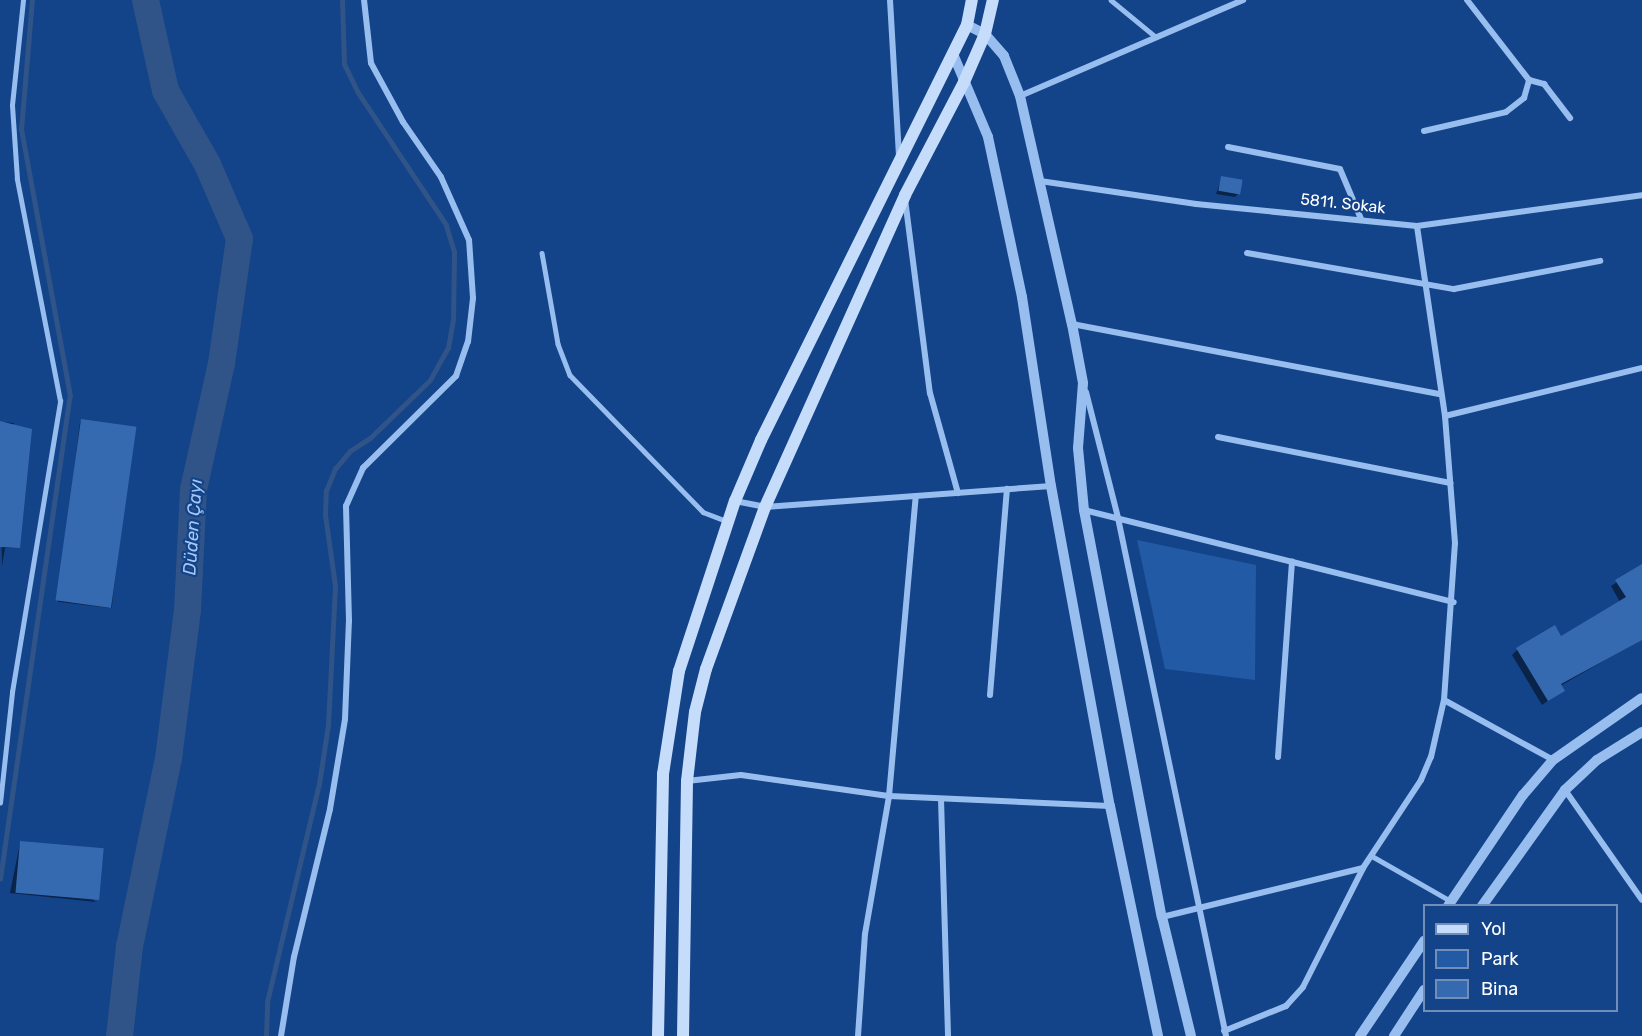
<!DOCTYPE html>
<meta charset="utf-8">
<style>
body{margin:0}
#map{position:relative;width:1642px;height:1036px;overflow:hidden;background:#134388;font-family:Rubik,sans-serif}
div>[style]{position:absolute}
.green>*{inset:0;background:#225aa6}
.shadow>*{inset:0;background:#0007;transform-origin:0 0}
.stream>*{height:4.5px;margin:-2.25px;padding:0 2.25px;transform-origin:2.25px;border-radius:2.25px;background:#305487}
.river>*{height:27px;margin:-13.5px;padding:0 13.5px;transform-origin:13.5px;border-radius:13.5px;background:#305487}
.building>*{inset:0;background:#366ab0;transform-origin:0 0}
.service>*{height:4.5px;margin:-2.25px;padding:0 2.25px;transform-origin:2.25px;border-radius:2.25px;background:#98bef0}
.minor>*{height:6px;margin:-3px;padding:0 3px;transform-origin:3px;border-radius:3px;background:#98bef0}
.tertiary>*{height:10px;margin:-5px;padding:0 5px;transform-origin:5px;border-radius:5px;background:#98bef0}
.secondary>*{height:12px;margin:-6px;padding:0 6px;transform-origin:6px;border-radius:6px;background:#c6dcfb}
span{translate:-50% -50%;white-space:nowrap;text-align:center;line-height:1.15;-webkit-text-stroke:4.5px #134388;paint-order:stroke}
.street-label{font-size:16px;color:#fff}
.water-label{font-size:18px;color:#a4c8f7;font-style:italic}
.legend{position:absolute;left:1423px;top:904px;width:195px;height:108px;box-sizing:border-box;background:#134388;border:2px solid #718eb8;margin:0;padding:8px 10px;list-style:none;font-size:18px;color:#fff}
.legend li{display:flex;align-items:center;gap:12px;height:30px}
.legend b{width:30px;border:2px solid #718eb8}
</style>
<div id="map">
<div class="green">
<i style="clip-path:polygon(1137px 540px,1256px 565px,1255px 680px,1165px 669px)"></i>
</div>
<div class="shadow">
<i style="clip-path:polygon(1222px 178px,1238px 194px,1235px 197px,1216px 194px)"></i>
<i style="clip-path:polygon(0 422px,14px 423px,18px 547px,5px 548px,2px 566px)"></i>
<i style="left:80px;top:422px;width:54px;height:181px;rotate:7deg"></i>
<i style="clip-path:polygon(1642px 566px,1642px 639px,1560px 686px,1563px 690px,1542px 705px,1512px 655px,1517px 650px,1561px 638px,1620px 602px,1611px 586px)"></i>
<i style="clip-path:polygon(20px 843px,96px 902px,10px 893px)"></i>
</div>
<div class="stream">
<i style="left:0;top:879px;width:488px;rotate:-81.8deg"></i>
<i style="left:70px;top:396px;width:270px;rotate:-100.4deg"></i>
<i style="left:21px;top:130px;width:130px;rotate:-85.2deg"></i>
<i style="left:266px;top:1036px;width:34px;rotate:-88deg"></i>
<i style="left:267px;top:1002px;width:224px;rotate:-76.6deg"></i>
<i style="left:319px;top:784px;width:60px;rotate:-81.3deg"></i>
<i style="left:328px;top:725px;width:139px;rotate:-87.1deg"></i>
<i style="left:335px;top:586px;width:72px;rotate:-98deg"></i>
<i style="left:325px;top:515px;width:24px;rotate:-88deg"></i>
<i style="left:326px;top:491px;width:24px;rotate:-68deg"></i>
<i style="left:335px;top:469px;width:23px;rotate:-50deg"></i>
<i style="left:350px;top:451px;width:24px;rotate:-33deg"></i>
<i style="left:370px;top:438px;width:83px;rotate:-44deg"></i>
<i style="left:430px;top:380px;width:37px;rotate:-61deg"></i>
<i style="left:448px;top:348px;width:29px;rotate:-80deg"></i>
<i style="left:453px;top:319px;width:67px;rotate:-89.1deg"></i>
<i style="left:454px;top:252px;width:28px;rotate:-107deg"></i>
<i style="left:446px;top:225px;width:159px;rotate:-123.7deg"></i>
<i style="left:358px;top:93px;width:32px;rotate:-116deg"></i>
<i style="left:344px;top:64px;width:64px;rotate:-91.8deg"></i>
</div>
<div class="river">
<i style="left:119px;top:1036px;width:91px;rotate:-83.7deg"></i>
<i style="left:129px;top:946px;width:192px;rotate:-78.3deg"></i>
<i style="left:168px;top:758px;width:149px;rotate:-82.7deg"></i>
<i style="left:187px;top:610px;width:121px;rotate:-87.2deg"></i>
<i style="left:193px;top:489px;width:129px;rotate:-77.5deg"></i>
<i style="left:221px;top:363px;width:126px;rotate:-81.8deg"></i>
<i style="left:239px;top:238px;width:81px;rotate:-113.4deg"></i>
<i style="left:207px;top:164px;width:85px;rotate:-119.6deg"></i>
<i style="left:165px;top:90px;width:92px;rotate:-102.5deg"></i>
</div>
<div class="building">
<i style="left:1221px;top:176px;width:22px;height:15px;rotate:10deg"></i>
<i style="left:81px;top:419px;width:56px;height:183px;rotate:8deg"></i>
<i style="clip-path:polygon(0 421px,32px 429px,20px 548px,0 547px)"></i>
<i style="clip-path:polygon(1642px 564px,1642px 640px,1561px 684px,1565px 691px,1548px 701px,1516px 648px,1555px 625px,1561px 636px,1626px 597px,1615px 580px)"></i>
<i style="left:20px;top:841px;width:84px;height:52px;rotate:5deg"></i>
</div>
<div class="service">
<i style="left:1111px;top:0;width:58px;rotate:39.4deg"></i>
<i style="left:542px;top:253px;width:92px;rotate:80deg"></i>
<i style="left:558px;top:344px;width:33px;rotate:69deg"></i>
<i style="left:570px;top:375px;width:191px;rotate:45.8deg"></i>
<i style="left:703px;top:512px;width:25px;rotate:21deg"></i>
<i style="left:0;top:803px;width:112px;rotate:-83.8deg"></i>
<i style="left:12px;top:692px;width:295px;rotate:-80.6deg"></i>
<i style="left:60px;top:401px;width:226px;rotate:-101deg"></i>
<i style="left:17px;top:179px;width:74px;rotate:-93.9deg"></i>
<i style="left:12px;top:105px;width:106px;rotate:-84deg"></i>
<i style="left:1372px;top:856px;width:91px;rotate:29.7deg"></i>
</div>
<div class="minor">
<i style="left:890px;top:0;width:158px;rotate:86.7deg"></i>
<i style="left:1467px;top:0;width:101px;rotate:52.2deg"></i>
<i style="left:1529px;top:80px;width:16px;rotate:15deg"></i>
<i style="left:1544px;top:84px;width:43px;rotate:52.6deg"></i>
<i style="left:1020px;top:96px;width:243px;rotate:-23.3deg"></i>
<i style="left:1424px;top:131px;width:84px;rotate:-13deg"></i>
<i style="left:1506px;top:112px;width:23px;rotate:-38deg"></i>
<i style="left:1524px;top:98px;width:19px;rotate:-74deg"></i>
<i style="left:1228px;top:147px;width:114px;rotate:11.1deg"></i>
<i style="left:1340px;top:169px;width:54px;rotate:67.2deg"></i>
<i style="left:1040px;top:181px;width:158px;rotate:8.4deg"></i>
<i style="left:1196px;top:204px;width:222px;rotate:5.7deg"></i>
<i style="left:1417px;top:226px;width:227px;rotate:-7.8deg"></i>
<i style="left:905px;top:199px;width:196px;rotate:82.7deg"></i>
<i style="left:930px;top:393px;width:104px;rotate:74.4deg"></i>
<i style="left:1247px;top:253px;width:210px;rotate:9.9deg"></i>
<i style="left:1454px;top:289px;width:149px;rotate:-10.9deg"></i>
<i style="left:1072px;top:324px;width:375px;rotate:10.8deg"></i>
<i style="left:1086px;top:392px;width:130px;rotate:75.7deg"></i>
<i style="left:1118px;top:518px;width:529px;rotate:78.22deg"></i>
<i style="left:1445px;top:416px;width:203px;rotate:-13.7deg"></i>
<i style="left:1218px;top:437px;width:237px;rotate:11.2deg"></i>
<i style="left:735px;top:501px;width:31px;rotate:11deg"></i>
<i style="left:765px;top:507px;width:287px;rotate:-4.2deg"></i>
<i style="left:1084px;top:510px;width:381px;rotate:14deg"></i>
<i style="left:990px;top:695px;width:207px;rotate:-85.3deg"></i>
<i style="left:1444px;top:700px;width:124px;rotate:28.8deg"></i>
<i style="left:1278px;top:757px;width:196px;rotate:-85.9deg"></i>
<i style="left:687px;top:781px;width:54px;rotate:-6.3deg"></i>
<i style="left:741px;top:775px;width:149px;rotate:8.1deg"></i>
<i style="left:889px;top:796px;width:221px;rotate:2.6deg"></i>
<i style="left:1565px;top:790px;width:134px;rotate:55deg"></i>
<i style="left:941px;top:799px;width:237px;rotate:88.3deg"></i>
<i style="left:1162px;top:917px;width:207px;rotate:-13.7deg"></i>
<i style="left:1224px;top:1031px;width:67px;rotate:-22deg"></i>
<i style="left:1286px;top:1006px;width:25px;rotate:-48deg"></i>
<i style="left:1303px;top:987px;width:133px;rotate:-63.2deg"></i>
<i style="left:1363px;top:868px;width:105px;rotate:-56.6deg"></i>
<i style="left:1421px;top:780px;width:25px;rotate:-67deg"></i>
<i style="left:1431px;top:757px;width:58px;rotate:-77.2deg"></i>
<i style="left:1444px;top:700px;width:157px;rotate:-86deg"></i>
<i style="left:1455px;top:543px;width:127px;rotate:-94.5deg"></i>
<i style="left:1445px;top:416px;width:192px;rotate:-98.4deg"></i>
<i style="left:281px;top:1036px;width:80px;rotate:-80.7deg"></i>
<i style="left:294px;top:957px;width:152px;rotate:-76.3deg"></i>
<i style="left:330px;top:809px;width:91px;rotate:-80.5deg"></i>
<i style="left:345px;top:719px;width:98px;rotate:-87.7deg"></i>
<i style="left:349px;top:621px;width:115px;rotate:-91.5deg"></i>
<i style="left:346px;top:506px;width:42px;rotate:-65.9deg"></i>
<i style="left:363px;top:468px;width:131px;rotate:-44.7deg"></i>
<i style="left:456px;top:376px;width:36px;rotate:-71deg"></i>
<i style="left:468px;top:342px;width:44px;rotate:-83.5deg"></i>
<i style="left:473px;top:298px;width:58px;rotate:-93.9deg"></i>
<i style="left:469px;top:240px;width:69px;rotate:-114deg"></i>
<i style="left:441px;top:177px;width:67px;rotate:-124.6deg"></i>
<i style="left:403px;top:122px;width:67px;rotate:-118.5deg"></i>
<i style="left:371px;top:63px;width:63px;rotate:-96.3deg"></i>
<i style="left:858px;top:1036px;width:102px;rotate:-86.1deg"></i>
<i style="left:865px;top:934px;width:140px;rotate:-80.1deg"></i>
<i style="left:889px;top:796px;width:301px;rotate:-84.9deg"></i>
</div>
<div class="tertiary">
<i style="left:967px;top:25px;width:20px;rotate:27deg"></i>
<i style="left:985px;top:34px;width:29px;rotate:49deg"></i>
<i style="left:1004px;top:56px;width:43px;rotate:68.2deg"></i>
<i style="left:1020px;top:96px;width:234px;rotate:77.2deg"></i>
<i style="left:1072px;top:324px;width:60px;rotate:79.4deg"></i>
<i style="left:1083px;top:383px;width:65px;rotate:94.4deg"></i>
<i style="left:1078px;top:448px;width:62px;rotate:84.5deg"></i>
<i style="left:1084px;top:510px;width:414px;rotate:79.2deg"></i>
<i style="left:1162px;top:917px;width:122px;rotate:76.3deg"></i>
<i style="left:953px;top:54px;width:90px;rotate:67.1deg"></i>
<i style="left:988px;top:137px;width:164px;rotate:78deg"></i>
<i style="left:1022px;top:297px;width:191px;rotate:81.3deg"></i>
<i style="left:1051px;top:486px;width:325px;rotate:79.6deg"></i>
<i style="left:1110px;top:806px;width:235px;rotate:78.2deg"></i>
<i style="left:1448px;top:906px;width:134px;rotate:-56deg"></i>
<i style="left:1523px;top:795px;width:46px;rotate:-49.4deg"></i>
<i style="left:1553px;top:760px;width:108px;rotate:-34.9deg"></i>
<i style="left:1482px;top:906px;width:143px;rotate:-54.4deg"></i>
<i style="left:1565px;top:790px;width:44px;rotate:-43.2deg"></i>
<i style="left:1597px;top:760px;width:53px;rotate:-31.9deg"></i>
<i style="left:1360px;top:1036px;width:115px;rotate:-56deg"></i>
<i style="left:1394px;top:1036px;width:55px;rotate:-56.9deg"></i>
</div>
<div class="secondary">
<i style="left:658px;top:1036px;width:262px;rotate:-88.9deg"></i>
<i style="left:663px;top:774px;width:104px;rotate:-81.2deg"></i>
<i style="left:679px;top:671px;width:179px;rotate:-71.8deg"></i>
<i style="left:735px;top:501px;width:66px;rotate:-66.9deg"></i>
<i style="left:761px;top:440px;width:463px;rotate:-63.6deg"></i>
<i style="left:967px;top:25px;width:25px;rotate:-79deg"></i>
<i style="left:683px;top:1036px;width:255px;rotate:-89.1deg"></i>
<i style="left:687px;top:781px;width:69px;rotate:-83.4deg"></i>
<i style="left:695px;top:712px;width:44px;rotate:-75.7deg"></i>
<i style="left:706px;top:669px;width:172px;rotate:-70deg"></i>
<i style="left:765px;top:507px;width:342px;rotate:-65.8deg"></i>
<i style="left:905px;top:195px;width:127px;rotate:-62.4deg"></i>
<i style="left:964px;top:82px;width:52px;rotate:-66.4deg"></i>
<i style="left:985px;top:34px;width:35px;rotate:-77deg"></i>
</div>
<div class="street-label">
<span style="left:1343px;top:204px;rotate:6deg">5811. Sokak</span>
</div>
<div class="water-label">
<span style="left:193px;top:527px;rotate:-86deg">Düden Çayı</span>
</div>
<ul class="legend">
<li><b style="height:8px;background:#c6dcfb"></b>Yol</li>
<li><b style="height:16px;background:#225aa6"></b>Park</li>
<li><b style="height:16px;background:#366ab0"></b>Bina</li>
</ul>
</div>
